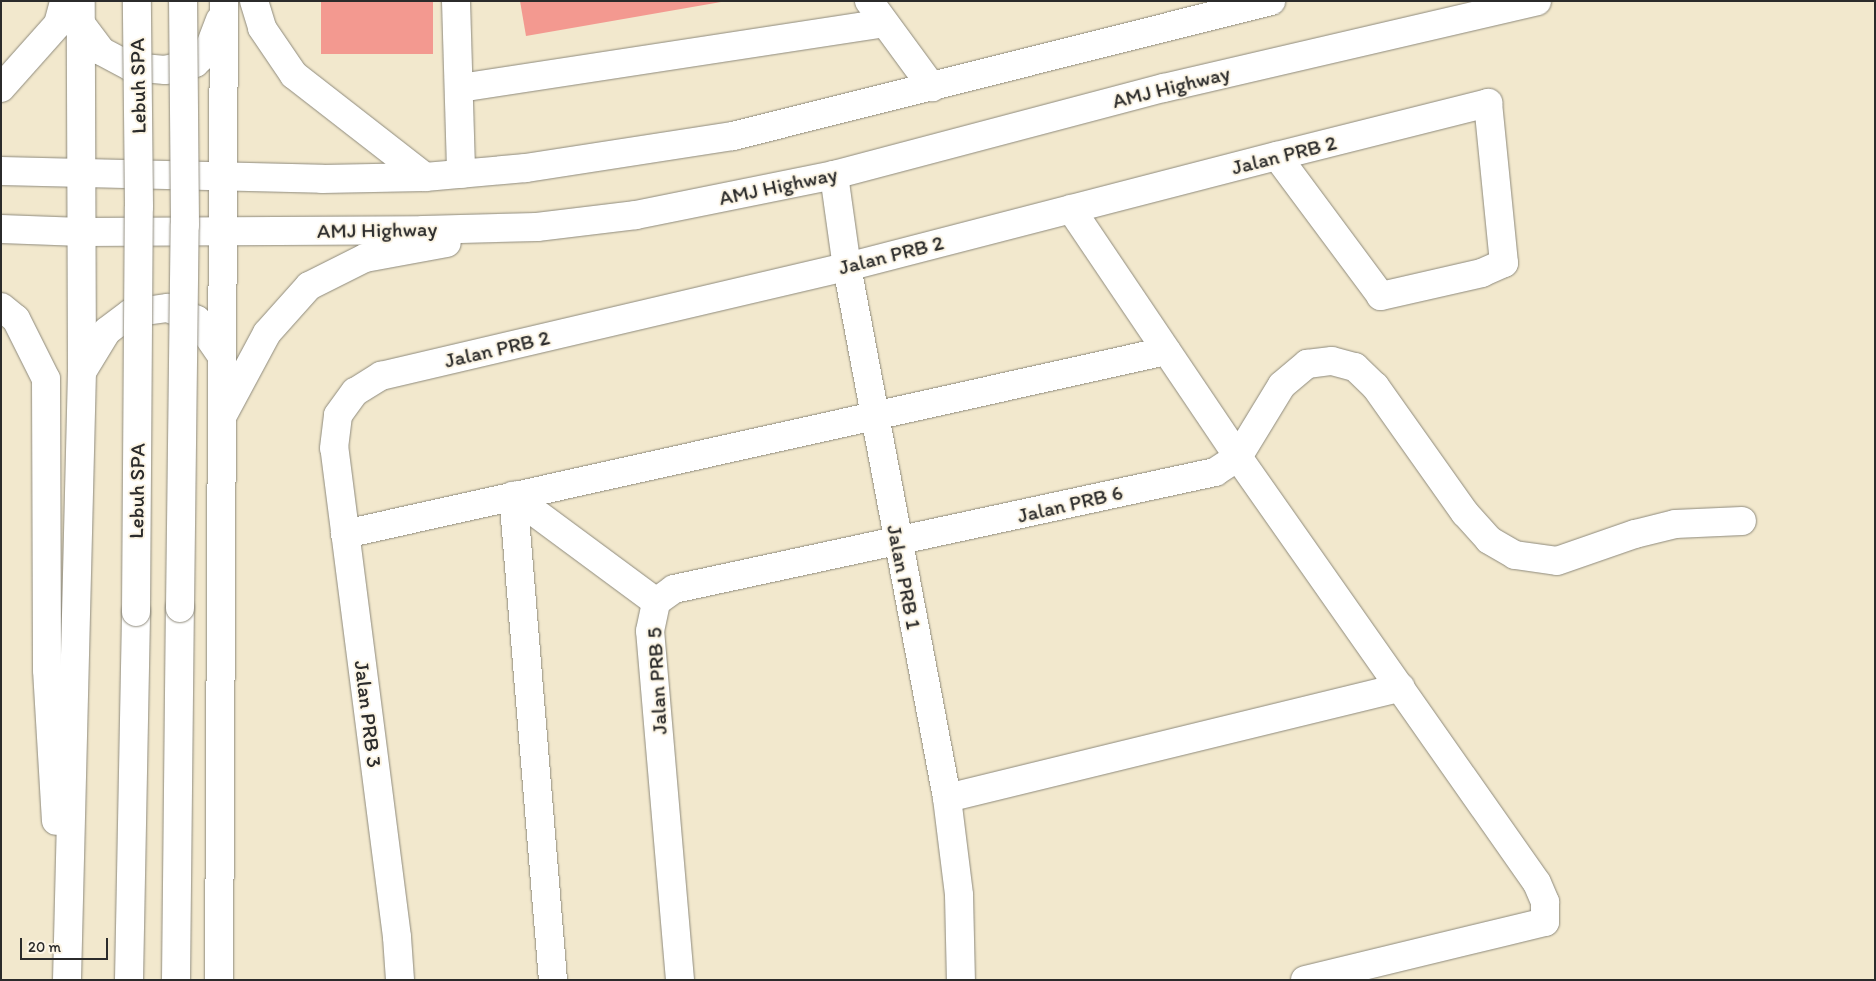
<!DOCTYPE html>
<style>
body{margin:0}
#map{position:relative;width:1876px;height:981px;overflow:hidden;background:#f2e8cd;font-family:Itim,sans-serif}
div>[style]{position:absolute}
.building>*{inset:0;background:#f39990;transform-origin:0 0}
.roads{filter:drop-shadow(0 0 1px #8e8a7c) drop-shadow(0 0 1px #8e8a7c)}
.minor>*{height:28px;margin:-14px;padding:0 14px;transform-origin:14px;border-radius:14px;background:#fff}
.highway>*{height:28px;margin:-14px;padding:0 14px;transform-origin:14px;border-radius:14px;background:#fff}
.bridges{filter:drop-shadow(0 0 1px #8e8a7c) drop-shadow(0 0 1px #8e8a7c)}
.highway-bridge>*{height:28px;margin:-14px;padding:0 14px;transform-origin:14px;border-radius:14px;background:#fff}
span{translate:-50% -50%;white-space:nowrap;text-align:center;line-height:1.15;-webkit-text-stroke:4px #fcf5e5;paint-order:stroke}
.street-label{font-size:21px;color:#2b2b2b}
.frame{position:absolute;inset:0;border:2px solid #2b2b2b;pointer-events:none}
.scale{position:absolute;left:20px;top:938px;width:88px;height:22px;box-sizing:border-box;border:2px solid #2b2b2b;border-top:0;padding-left:6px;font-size:15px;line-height:18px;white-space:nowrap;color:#2b2b2b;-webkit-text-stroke:4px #fcf5e5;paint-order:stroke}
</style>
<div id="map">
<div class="building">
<i style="left:321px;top:1px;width:112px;height:53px"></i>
<i style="clip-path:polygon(520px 1px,721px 1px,721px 2px,526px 36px)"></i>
</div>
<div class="roads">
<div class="minor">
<i style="left:456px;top:1px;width:173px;rotate:88.3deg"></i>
<i style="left:869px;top:1px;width:107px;rotate:53.8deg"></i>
<i style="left:460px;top:88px;width:429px;rotate:-8.7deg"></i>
<i style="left:834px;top:175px;width:93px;rotate:82deg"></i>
<i style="left:847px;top:267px;width:540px;rotate:79.33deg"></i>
<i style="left:947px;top:798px;width:98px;rotate:82.9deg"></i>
<i style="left:959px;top:895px;width:85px;rotate:88.7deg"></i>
<i style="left:1071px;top:209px;width:299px;rotate:56deg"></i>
<i style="left:1238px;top:457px;width:520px;rotate:54.94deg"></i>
<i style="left:1537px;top:883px;width:21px;rotate:67deg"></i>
<i style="left:1545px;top:902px;width:20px;rotate:90deg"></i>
<i style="left:1545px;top:922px;width:247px;rotate:166.4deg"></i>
<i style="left:345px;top:534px;width:841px;rotate:-12.57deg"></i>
<i style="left:947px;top:798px;width:467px;rotate:-13.7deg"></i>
<i style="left:400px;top:980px;width:43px;rotate:-94deg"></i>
<i style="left:397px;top:937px;width:493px;rotate:-97.3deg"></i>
<i style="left:334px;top:448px;width:33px;rotate:-83deg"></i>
<i style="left:338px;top:415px;width:29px;rotate:-54deg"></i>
<i style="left:355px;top:392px;width:31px;rotate:-32deg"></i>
<i style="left:381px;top:376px;width:479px;rotate:-13.2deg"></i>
<i style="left:847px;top:267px;width:444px;rotate:-14.5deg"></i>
<i style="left:1277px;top:156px;width:218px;rotate:-14.1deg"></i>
<i style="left:1488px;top:103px;width:161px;rotate:84.3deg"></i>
<i style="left:1504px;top:263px;width:24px;rotate:156deg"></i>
<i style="left:1482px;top:273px;width:104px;rotate:167.2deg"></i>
<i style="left:1381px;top:296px;width:174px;rotate:-126.6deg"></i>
<i style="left:553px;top:980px;width:486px;rotate:-94.7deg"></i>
<i style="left:513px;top:496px;width:178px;rotate:36.5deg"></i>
<i style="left:680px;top:980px;width:350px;rotate:-94.9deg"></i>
<i style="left:650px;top:631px;width:30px;rotate:-78deg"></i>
<i style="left:656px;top:602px;width:22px;rotate:-36deg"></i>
<i style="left:674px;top:589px;width:554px;rotate:-12.2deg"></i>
<i style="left:1215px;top:472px;width:27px;rotate:-33deg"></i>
<i style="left:1238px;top:457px;width:84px;rotate:-58.6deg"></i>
<i style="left:1282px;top:385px;width:33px;rotate:-40deg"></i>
<i style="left:1307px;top:364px;width:25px;rotate:-7deg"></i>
<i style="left:1332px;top:361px;width:24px;rotate:15deg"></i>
<i style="left:1355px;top:367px;width:28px;rotate:44deg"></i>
<i style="left:1375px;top:386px;width:156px;rotate:54.7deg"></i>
<i style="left:1465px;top:513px;width:36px;rotate:48deg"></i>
<i style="left:1489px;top:540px;width:30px;rotate:30deg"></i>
<i style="left:1515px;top:555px;width:42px;rotate:8.1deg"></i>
<i style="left:1557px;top:561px;width:83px;rotate:-19.1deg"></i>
<i style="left:1635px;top:534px;width:41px;rotate:-14deg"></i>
<i style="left:1675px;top:524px;width:67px;rotate:-2.6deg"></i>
</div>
<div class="highway">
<i style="left:254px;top:1px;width:28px;rotate:73deg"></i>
<i style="left:262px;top:28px;width:57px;rotate:55.8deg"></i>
<i style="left:294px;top:75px;width:166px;rotate:37.9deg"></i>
<i style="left:81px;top:24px;width:34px;rotate:53deg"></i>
<i style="left:101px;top:51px;width:34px;rotate:28deg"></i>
<i style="left:131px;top:67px;width:34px;rotate:5deg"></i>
<i style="left:165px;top:70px;width:31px;rotate:-13deg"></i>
<i style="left:195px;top:63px;width:18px;rotate:-43deg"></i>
<i style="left:208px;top:51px;width:33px;rotate:-69deg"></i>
<i style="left:1px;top:88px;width:86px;rotate:-48.3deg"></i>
<i style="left:58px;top:24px;width:24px;rotate:-75deg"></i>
<i style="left:1px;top:171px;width:321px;rotate:1.4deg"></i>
<i style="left:322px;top:179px;width:103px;rotate:-1.1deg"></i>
<i style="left:425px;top:177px;width:101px;rotate:-5.1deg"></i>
<i style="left:526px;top:168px;width:209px;rotate:-8.8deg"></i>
<i style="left:733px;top:136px;width:555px;rotate:-14.09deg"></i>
<i style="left:1px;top:229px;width:81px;rotate:2.1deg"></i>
<i style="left:82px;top:232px;width:341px;rotate:-0.3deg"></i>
<i style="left:423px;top:230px;width:114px;rotate:-1.5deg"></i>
<i style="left:537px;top:227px;width:100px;rotate:-6.9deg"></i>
<i style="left:636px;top:215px;width:202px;rotate:-11.4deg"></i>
<i style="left:834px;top:175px;width:341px;rotate:-14.8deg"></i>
<i style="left:1164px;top:88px;width:383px;rotate:-13.1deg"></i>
<i style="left:1px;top:307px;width:19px;rotate:39deg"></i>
<i style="left:16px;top:319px;width:67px;rotate:63.4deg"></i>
<i style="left:46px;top:379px;width:291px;rotate:89.8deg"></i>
<i style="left:47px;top:670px;width:151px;rotate:86.6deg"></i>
<i style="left:82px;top:372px;width:48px;rotate:-58.6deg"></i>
<i style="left:107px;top:331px;width:30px;rotate:-37deg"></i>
<i style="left:131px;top:313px;width:37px;rotate:-8deg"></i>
<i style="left:168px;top:308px;width:31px;rotate:22deg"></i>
<i style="left:197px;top:320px;width:42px;rotate:55.6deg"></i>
<i style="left:223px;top:415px;width:93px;rotate:-61.8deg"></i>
<i style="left:267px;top:333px;width:63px;rotate:-48.2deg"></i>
<i style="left:309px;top:286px;width:63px;rotate:-26.6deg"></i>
<i style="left:365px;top:258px;width:83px;rotate:-10.4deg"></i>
<i style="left:67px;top:980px;width:608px;rotate:-88.59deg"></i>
<i style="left:82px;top:372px;width:371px;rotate:-90.2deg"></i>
<i style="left:129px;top:980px;width:368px;rotate:-88.9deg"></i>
<i style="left:176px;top:980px;width:372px;rotate:-89.4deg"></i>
<i style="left:219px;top:980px;width:979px;rotate:-89.71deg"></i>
</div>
</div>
<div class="bridges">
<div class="highway-bridge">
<i style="left:180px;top:608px;width:383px;rotate:-89.3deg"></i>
<i style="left:185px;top:225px;width:224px;rotate:-90.5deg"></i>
<i style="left:136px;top:612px;width:405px;rotate:-89.6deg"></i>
<i style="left:139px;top:207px;width:206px;rotate:-90.6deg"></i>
</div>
</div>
<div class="street-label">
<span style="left:138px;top:86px;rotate:-91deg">Lebuh SPA</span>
<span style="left:1171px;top:87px;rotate:-14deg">AMJ Highway</span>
<span style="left:1284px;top:155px;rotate:-14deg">Jalan PRB 2</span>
<span style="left:778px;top:186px;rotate:-12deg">AMJ Highway</span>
<span style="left:377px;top:230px;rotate:-1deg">AMJ Highway</span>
<span style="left:891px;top:255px;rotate:-14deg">Jalan PRB 2</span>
<span style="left:497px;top:349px;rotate:-13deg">Jalan PRB 2</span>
<span style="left:137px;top:491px;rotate:-89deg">Lebuh SPA</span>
<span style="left:1070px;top:504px;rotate:-13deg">Jalan PRB 6</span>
<span style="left:904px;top:577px;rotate:79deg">Jalan PRB 1</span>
<span style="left:657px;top:681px;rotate:-93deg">Jalan PRB 5</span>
<span style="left:368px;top:714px;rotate:83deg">Jalan PRB 3</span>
</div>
<div class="frame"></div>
<div class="scale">20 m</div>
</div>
